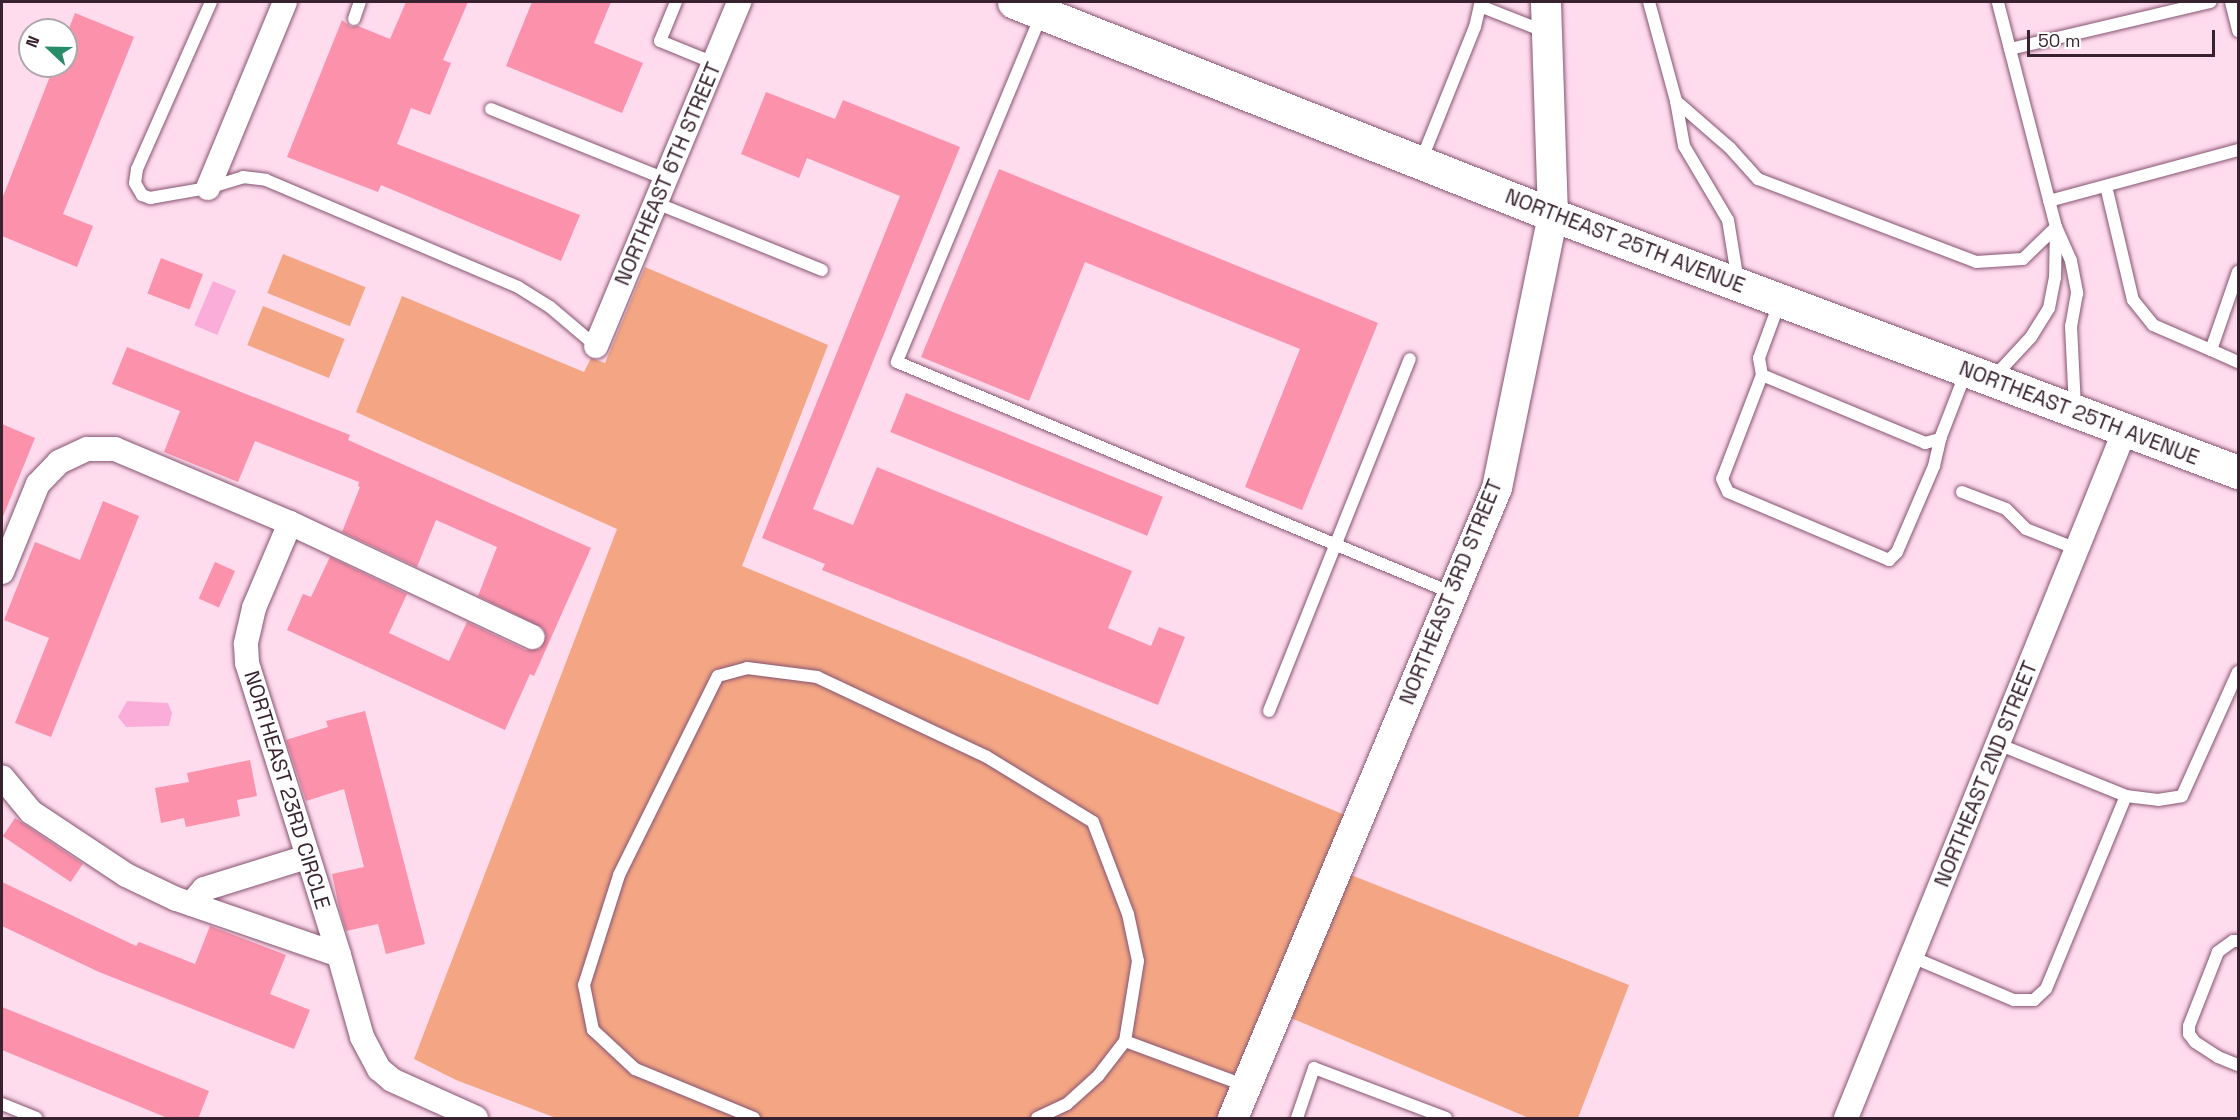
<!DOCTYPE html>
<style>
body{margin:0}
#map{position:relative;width:2240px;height:1120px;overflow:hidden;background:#ffdbee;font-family:"Space Grotesk",sans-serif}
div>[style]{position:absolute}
.green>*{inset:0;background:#f4a684;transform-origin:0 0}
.water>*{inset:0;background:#faadd8;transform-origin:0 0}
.building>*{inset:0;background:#fb91ab;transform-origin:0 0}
.roads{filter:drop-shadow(0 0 2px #865471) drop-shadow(0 0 2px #865471)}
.service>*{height:12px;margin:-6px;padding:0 6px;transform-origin:6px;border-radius:6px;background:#fff}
.minor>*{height:24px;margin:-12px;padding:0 12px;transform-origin:12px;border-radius:12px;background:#fff}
.tertiary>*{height:30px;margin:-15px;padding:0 15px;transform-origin:15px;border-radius:15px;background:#fff}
.secondary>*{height:33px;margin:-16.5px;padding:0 16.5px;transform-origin:16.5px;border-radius:16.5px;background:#fff}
span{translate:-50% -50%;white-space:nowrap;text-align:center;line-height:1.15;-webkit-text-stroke:4.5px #fff;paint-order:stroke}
.street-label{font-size:21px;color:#38222f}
.frame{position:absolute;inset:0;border:3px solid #38222f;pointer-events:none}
.north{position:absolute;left:18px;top:18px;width:60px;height:60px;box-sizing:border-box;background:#fff;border:2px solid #afa7ac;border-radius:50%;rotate:292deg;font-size:16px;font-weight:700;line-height:24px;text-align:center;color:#38222f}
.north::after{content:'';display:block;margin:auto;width:21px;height:27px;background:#278d68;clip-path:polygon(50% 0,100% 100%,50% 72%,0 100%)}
.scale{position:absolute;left:2027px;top:30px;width:188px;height:27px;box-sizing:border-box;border:3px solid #38222f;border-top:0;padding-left:8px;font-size:18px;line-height:21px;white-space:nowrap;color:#38222f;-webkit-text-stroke:4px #fff;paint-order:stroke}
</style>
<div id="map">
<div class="green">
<i style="left:283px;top:254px;width:89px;height:42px;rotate:22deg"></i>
<i style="clip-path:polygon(645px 267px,828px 345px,742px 566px,1345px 815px,1218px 1118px,556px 1118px,456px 1080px,414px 1059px,617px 529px,356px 412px,402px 296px,584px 372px,591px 358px,605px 363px)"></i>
<i style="left:263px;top:306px;width:88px;height:42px;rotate:22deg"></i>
<i style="clip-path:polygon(1351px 875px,1629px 985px,1578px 1118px,1529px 1118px,1291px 1018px)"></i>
</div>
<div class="water">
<i style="left:213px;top:281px;width:25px;height:48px;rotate:23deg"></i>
<i style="clip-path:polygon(127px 701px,168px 703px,172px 713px,169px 726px,126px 727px,118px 717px)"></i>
</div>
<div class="building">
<i style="clip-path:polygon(406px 2px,468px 2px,443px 60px,451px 63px,430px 115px,411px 108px,397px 144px,580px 215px,561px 261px,381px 185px,378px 192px,287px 157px,342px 20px,351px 27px,358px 26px,390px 39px)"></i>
<i style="clip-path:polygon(532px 2px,611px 2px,594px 43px,643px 63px,622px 113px,506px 66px)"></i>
<i style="clip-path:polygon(75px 13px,134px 37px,63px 214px,93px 226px,77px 267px,2px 236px,2px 199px,54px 66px,66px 66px,66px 36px)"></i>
<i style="clip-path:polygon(766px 92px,835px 119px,843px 100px,960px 147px,813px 509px,853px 525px,877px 467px,1132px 571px,1108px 628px,1151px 646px,1159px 627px,1185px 637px,1158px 705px,822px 570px,825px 564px,762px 538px,900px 196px,807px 158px,799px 178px,741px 154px)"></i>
<i style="clip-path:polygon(999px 169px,1378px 323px,1302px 510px,1245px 487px,1300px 349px,1085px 262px,1029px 401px,921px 357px)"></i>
<i style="left:161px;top:258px;width:45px;height:38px;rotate:21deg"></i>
<i style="clip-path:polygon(127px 347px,350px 435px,348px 440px,591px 548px,534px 676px,530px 674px,505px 730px,287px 630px,303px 594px,311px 597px,330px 557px,407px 594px,389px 633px,449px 661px,467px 622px,526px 650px,540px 649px,546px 636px,543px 628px,478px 596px,497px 547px,436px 520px,417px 567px,342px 532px,360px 487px,358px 486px,359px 482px,255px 441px,238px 482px,164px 452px,180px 411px,112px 384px)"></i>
<i style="left:906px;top:393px;width:277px;height:42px;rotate:22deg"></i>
<i style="clip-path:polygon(2px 424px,35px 438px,2px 519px)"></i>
<i style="clip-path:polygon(103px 501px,139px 516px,51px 737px,15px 723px,49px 638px,4px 620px,35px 542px,80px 560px)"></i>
<i style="left:215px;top:562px;width:22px;height:40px;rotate:24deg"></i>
<i style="clip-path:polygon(365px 711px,425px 944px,386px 954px,378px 924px,346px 931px,339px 907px,332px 874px,364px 867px,344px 789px,306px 801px,286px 740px,328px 727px,326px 721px)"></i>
<i style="clip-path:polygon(250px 760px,257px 796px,237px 800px,240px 816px,186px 827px,184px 818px,161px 823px,155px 788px,189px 782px,187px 773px)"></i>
<i style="left:15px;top:818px;width:82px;height:22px;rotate:34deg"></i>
<i style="clip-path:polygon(2px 882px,136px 946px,139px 942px,195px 964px,210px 926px,286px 955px,270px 994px,310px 1010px,294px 1049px,99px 972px,2px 926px)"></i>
<i style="clip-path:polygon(2px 1007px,209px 1091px,198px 1119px,170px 1119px,2px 1050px)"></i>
</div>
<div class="roads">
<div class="service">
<i style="left:211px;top:2px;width:183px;rotate:113.9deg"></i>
<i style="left:137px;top:169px;width:14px;rotate:98deg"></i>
<i style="left:135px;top:183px;width:14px;rotate:60deg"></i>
<i style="left:142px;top:195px;width:9px;rotate:21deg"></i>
<i style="left:150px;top:198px;width:59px;rotate:-9.8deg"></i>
<i style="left:208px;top:188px;width:37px;rotate:-17deg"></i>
<i style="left:243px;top:177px;width:23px;rotate:7deg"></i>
<i style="left:266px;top:180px;width:274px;rotate:23deg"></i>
<i style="left:518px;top:287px;width:38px;rotate:32deg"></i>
<i style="left:550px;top:307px;width:60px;rotate:40.3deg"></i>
<i style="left:676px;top:2px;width:42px;rotate:112.3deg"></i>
<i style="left:660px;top:41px;width:58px;rotate:22.2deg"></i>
<i style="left:1649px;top:2px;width:103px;rotate:74.7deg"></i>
<i style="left:1676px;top:101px;width:72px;rotate:41deg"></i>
<i style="left:1730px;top:148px;width:42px;rotate:47.9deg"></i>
<i style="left:1758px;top:179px;width:233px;rotate:20.8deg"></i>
<i style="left:1976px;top:262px;width:47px;rotate:-3.7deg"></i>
<i style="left:2023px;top:259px;width:46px;rotate:-44.1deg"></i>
<i style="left:2056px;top:227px;width:232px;rotate:-104.5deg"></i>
<i style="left:2231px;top:2px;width:30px;rotate:76deg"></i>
<i style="left:1480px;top:6px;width:71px;rotate:21.5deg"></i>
<i style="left:1042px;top:13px;width:378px;rotate:112.6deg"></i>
<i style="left:897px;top:362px;width:601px;rotate:22.6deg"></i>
<i style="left:354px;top:19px;width:18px;rotate:-71deg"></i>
<i style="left:2010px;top:49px;width:206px;rotate:-13.2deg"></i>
<i style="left:1676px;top:101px;width:46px;rotate:79.9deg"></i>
<i style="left:1684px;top:146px;width:86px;rotate:59.3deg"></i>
<i style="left:1728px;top:220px;width:63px;rotate:80.8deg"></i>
<i style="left:491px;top:109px;width:188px;rotate:21.9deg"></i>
<i style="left:1421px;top:161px;width:144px;rotate:-68.1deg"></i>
<i style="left:1475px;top:27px;width:26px;rotate:-77deg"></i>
<i style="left:2106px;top:186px;width:117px;rotate:76.7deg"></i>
<i style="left:2133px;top:300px;width:32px;rotate:51deg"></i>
<i style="left:2153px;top:325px;width:63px;rotate:23.3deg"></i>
<i style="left:2211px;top:350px;width:83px;rotate:-70.9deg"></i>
<i style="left:2049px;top:201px;width:196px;rotate:-15.1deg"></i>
<i style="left:656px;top:203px;width:179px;rotate:22deg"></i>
<i style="left:1780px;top:301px;width:61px;rotate:110.2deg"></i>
<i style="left:1759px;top:358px;width:17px;rotate:80deg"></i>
<i style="left:1762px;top:375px;width:177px;rotate:22.6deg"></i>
<i style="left:1925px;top:443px;width:16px;rotate:-15deg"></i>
<i style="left:1940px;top:439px;width:72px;rotate:-68.8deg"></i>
<i style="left:2211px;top:350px;width:30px;rotate:24deg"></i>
<i style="left:1762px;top:375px;width:111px;rotate:111deg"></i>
<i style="left:1722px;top:479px;width:14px;rotate:65deg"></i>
<i style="left:1728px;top:492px;width:175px;rotate:22.9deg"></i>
<i style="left:1889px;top:560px;width:11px;rotate:-45deg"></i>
<i style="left:1897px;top:552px;width:94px;rotate:-66.7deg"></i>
<i style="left:1934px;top:466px;width:28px;rotate:-77deg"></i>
<i style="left:1994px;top:377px;width:54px;rotate:-47.2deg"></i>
<i style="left:2031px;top:337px;width:34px;rotate:-58deg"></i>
<i style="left:2049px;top:308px;width:31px;rotate:-79deg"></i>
<i style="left:2055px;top:278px;width:51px;rotate:-88.9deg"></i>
<i style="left:2056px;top:227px;width:37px;rotate:66deg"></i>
<i style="left:2071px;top:261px;width:33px;rotate:79deg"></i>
<i style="left:2077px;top:293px;width:34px;rotate:100deg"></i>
<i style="left:2071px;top:326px;width:81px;rotate:87.2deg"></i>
<i style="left:1962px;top:492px;width:47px;rotate:21.1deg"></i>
<i style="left:2006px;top:509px;width:28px;rotate:45deg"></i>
<i style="left:2026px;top:529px;width:55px;rotate:21.4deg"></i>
<i style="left:1269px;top:711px;width:379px;rotate:-68.2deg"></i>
<i style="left:1998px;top:744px;width:138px;rotate:22.1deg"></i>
<i style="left:2126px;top:796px;width:32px;rotate:7deg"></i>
<i style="left:2158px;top:800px;width:24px;rotate:-9deg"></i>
<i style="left:2182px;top:796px;width:136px;rotate:-65.7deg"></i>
<i style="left:2238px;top:941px;width:5px;rotate:180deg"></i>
<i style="left:2233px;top:941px;width:19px;rotate:144deg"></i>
<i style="left:2218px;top:952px;width:79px;rotate:111.4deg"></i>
<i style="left:2189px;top:1026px;width:8px;rotate:90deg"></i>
<i style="left:2189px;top:1034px;width:10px;rotate:53deg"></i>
<i style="left:2195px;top:1042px;width:27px;rotate:33deg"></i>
<i style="left:2218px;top:1057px;width:22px;rotate:22deg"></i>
<i style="left:1912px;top:957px;width:111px;rotate:22.9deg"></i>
<i style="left:2014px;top:1000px;width:20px"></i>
<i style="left:2034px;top:1000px;width:16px;rotate:-43deg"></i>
<i style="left:2046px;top:989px;width:209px;rotate:-67.5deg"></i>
<i style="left:1125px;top:1041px;width:129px;rotate:20.4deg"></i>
<i style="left:2px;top:1104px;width:37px;rotate:22deg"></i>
<i style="left:754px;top:1118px;width:129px;rotate:-157.6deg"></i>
<i style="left:635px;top:1069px;width:57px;rotate:-137.1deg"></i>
<i style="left:593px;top:1030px;width:46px;rotate:-101.3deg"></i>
<i style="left:584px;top:985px;width:115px;rotate:-72.3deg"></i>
<i style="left:619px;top:875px;width:222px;rotate:-63.6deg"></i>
<i style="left:718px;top:676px;width:30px;rotate:-15deg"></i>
<i style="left:747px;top:668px;width:71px;rotate:7.3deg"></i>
<i style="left:817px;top:677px;width:188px;rotate:25.2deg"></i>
<i style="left:987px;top:757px;width:124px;rotate:31.5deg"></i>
<i style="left:1093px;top:822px;width:98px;rotate:69.2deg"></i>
<i style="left:1128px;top:914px;width:48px;rotate:78deg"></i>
<i style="left:1138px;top:961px;width:81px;rotate:99.2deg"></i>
<i style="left:1125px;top:1041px;width:44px;rotate:127.6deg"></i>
<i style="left:1098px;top:1076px;width:42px;rotate:137.9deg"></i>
<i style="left:1067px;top:1104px;width:33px;rotate:155deg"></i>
<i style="left:1297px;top:1118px;width:53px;rotate:-71.2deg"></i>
<i style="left:1314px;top:1068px;width:141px;rotate:20.7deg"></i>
</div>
<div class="minor">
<i style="left:208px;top:188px;width:201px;rotate:-67.5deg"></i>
<i style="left:596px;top:346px;width:373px;rotate:-67.4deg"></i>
<i style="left:290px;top:523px;width:268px;rotate:25.2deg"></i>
<i style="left:2px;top:572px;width:95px;rotate:-67.8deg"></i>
<i style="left:38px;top:484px;width:30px;rotate:-46deg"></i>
<i style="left:59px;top:462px;width:31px;rotate:-25deg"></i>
<i style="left:87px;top:449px;width:28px"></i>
<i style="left:115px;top:449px;width:190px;rotate:22.9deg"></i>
<i style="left:290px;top:523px;width:92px;rotate:113deg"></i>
<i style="left:254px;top:608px;width:37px;rotate:103deg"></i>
<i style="left:246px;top:644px;width:19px;rotate:87deg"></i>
<i style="left:247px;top:663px;width:306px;rotate:72.5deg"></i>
<i style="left:339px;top:955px;width:172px;rotate:-161deg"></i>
<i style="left:176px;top:899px;width:55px;rotate:-154.4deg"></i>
<i style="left:126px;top:875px;width:114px;rotate:-146.4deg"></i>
<i style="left:31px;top:812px;width:45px;rotate:-129.6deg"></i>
<i style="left:191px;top:904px;width:20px;rotate:-49deg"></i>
<i style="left:204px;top:889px;width:108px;rotate:-17.3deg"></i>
<i style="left:339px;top:955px;width:85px;rotate:74.3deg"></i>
<i style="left:362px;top:1037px;width:36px;rotate:62deg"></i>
<i style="left:379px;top:1069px;width:17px;rotate:40deg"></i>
<i style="left:392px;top:1080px;width:92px;rotate:24.3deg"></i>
<i style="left:1846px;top:1118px;width:742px;rotate:-67.93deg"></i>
</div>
<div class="tertiary">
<i style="left:1233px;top:1118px;width:683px;rotate:-67.26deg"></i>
<i style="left:1497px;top:488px;width:279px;rotate:-78.4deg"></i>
<i style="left:1553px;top:215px;width:213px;rotate:-91.9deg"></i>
</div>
<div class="secondary">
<i style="left:1014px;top:2px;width:580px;rotate:21.56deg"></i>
<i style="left:1553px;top:215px;width:732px;rotate:20.57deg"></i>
</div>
</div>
<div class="street-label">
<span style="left:668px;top:174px;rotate:-67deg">NORTHEAST 6TH STREET</span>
<span style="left:1625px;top:241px;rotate:21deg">NORTHEAST 25TH AVENUE</span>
<span style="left:2079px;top:413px;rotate:21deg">NORTHEAST 25TH AVENUE</span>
<span style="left:1451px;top:592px;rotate:-68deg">NORTHEAST 3RD STREET</span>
<span style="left:1986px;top:774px;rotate:-68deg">NORTHEAST 2ND STREET</span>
<span style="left:287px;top:790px;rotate:73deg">NORTHEAST 23RD CIRCLE</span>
</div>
<div class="frame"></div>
<div class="north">N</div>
<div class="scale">50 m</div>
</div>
